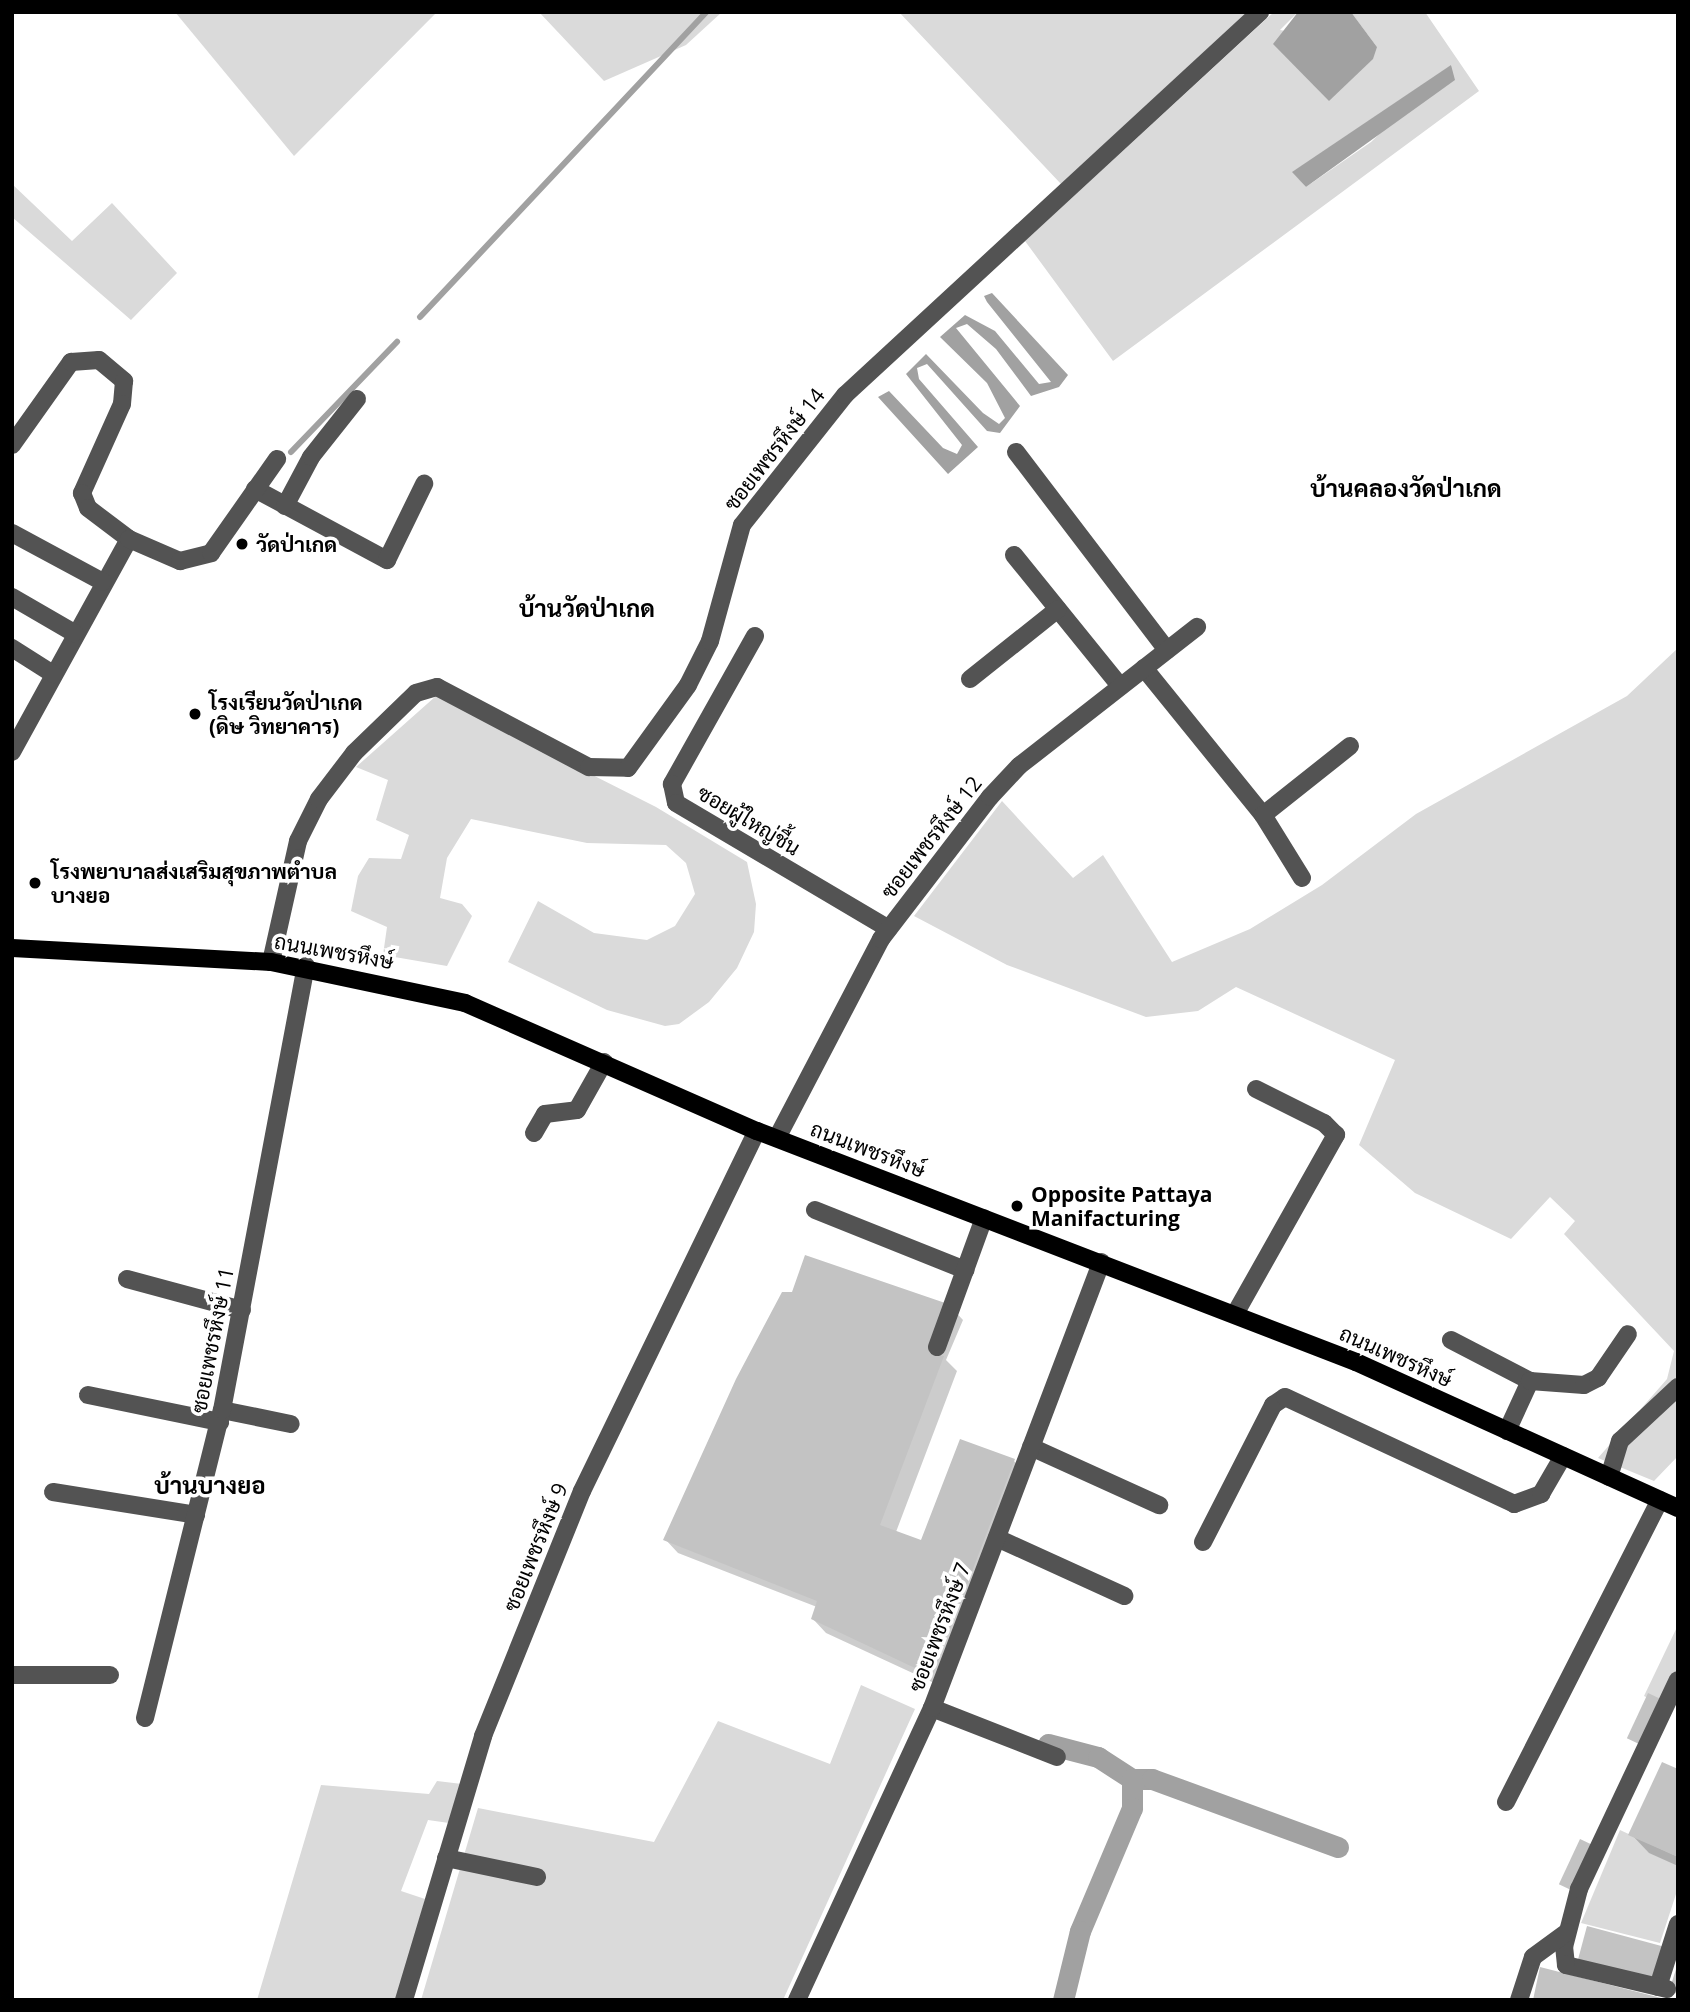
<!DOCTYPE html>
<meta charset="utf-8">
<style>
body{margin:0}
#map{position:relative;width:1690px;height:2012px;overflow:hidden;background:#fff;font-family:"Open Sans",Sarabun,sans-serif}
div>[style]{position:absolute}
.green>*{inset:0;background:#dadada}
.water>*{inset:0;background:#a1a1a1}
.shadow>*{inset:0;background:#0003}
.stream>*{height:6px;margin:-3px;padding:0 3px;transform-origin:3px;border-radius:3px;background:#a1a1a1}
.canal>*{height:21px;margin:-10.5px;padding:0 10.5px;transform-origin:10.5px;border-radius:10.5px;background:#a1a1a1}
.building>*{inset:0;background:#c3c3c3;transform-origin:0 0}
.minor>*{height:18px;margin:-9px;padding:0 9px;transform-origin:9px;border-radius:9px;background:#535353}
.major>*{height:18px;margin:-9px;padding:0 9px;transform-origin:9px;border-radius:9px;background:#000}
.dots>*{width:19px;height:19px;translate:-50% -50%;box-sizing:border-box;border:4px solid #fff;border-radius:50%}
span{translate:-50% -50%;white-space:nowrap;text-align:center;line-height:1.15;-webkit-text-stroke:7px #fff;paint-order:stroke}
.street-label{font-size:21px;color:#000}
.poi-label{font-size:21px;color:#000;font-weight:700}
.left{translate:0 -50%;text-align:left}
.quarter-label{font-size:24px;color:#000;font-weight:700}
.frame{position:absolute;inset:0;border:14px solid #000;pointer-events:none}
</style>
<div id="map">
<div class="green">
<i style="clip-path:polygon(175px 12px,437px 12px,294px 156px)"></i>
<i style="clip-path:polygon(539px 12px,722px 12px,686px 45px,604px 81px)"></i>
<i style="clip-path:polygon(899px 12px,1109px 14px,1247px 12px,1061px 184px)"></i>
<i style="clip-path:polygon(evenodd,1274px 12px,1298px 12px,1280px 30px,1377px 47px,1351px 12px,1425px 12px,1479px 91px,1113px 361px,1025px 241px,1274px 12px,1452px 65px,1371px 142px,1306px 187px,1293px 172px,1452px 65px)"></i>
<i style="clip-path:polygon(12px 184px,72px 241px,112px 203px,177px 273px,131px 320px,12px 217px)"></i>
<i style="clip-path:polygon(1678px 648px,1678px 1456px,1654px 1481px,1598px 1458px,1667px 1379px,1674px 1351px,1564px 1234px,1575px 1221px,1550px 1197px,1511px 1239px,1415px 1193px,1359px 1145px,1395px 1060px,1236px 987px,1198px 1011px,1146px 1017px,1007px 965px,914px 916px,1002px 801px,1073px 878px,1103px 855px,1172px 962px,1250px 929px,1322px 885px,1416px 814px,1627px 696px)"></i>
<i style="clip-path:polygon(436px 696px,656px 807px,747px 862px,756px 904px,754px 932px,737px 968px,709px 1002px,679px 1024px,665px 1026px,607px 1010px,508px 962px,538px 901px,594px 933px,647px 940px,675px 926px,695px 894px,686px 863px,666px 845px,587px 843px,471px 819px,447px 858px,440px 898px,462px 904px,472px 916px,447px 966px,383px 955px,387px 927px,351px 911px,358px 876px,369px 858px,401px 859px,409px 835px,376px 820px,388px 780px,356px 767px)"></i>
<i style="clip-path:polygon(1678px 1625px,1678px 1668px,1662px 1705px,1644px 1696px)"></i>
<i style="clip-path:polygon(861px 1685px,915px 1709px,783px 2000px,421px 2000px,478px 1808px,654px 1842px,718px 1721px,830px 1764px)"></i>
<i style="clip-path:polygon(437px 1781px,462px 1784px,449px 1823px,428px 1820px,401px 1891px,425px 1899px,398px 2000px,257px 2000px,321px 1785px,429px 1794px)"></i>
<i style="clip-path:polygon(1620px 1830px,1678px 1857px,1678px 1888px,1660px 1943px,1581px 1923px)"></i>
</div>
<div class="water">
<i style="clip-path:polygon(1298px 12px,1351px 12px,1377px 47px,1373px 59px,1329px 101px,1273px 44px)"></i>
<i style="clip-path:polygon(1451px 65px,1455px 80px,1306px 187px,1292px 172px)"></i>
<i style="clip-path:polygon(992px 293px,1068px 375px,1059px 387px,1031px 396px,996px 349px,967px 324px,956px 328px,1020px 406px,1000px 433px,987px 431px,927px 364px,917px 368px,919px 379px,978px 447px,948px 474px,878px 397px,889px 391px,943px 448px,957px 454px,962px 445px,906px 374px,926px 354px,983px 413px,999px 424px,1005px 418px,987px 383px,940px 337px,965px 315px,995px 331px,1039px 384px,1051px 382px,987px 302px,984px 296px)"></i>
</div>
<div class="shadow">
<i style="clip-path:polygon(950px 1306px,963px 1320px,946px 1360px,957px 1371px,896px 1532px,922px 1542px,1014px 1461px,1027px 1475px,945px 1688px,826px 1633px,813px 1619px,817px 1607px,678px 1553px,665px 1539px)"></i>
<i style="clip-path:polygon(1678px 1771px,1678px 1866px,1649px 1853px,1631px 1834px)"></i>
</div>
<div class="stream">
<i style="left:420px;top:317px;width:418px;rotate:-46.8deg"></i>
<i style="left:291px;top:452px;width:153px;rotate:-46.1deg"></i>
</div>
<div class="canal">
<i style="left:1048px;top:1744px;width:52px;rotate:14.6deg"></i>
<i style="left:1098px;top:1757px;width:40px;rotate:32.9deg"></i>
<i style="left:1132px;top:1779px;width:29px;rotate:90deg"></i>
<i style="left:1132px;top:1808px;width:134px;rotate:112.9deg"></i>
<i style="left:1080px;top:1931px;width:71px;rotate:103.8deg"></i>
<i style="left:1132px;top:1779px;width:20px"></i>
<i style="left:1152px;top:1779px;width:198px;rotate:20.1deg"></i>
</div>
<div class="building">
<i style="clip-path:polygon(805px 1255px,951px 1305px,930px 1354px,944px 1356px,880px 1525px,921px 1540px,960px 1439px,1015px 1459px,932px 1676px,811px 1619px,817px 1601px,663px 1540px,736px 1379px,782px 1292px,792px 1292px)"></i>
<i style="left:1648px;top:1693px;width:14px;height:50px;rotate:25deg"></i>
<i style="clip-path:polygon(1662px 1762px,1678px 1769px,1678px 1857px,1628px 1835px)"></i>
<i style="left:1580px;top:1839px;width:14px;height:50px;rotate:25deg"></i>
<i style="left:1587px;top:1926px;width:78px;height:35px;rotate:15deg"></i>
<i style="clip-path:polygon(1678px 1963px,1678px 1994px,1669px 1991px)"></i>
<i style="clip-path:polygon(1540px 1967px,1665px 1999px,1665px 2000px,1533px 2000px)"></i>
</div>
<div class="minor">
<i style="left:12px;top:445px;width:102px;rotate:-54.6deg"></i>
<i style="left:71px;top:362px;width:28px;rotate:-4deg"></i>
<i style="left:99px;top:360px;width:33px;rotate:40deg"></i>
<i style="left:124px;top:381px;width:23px;rotate:95deg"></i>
<i style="left:122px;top:404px;width:98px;rotate:114.2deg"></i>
<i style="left:82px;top:493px;width:16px;rotate:68deg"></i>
<i style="left:88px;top:508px;width:51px;rotate:37.1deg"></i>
<i style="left:129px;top:539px;width:243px;rotate:118.8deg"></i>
<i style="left:1016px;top:452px;width:249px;rotate:52.7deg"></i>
<i style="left:255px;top:489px;width:150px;rotate:28.3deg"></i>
<i style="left:387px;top:560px;width:85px;rotate:-64deg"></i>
<i style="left:285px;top:506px;width:55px;rotate:-62deg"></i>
<i style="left:311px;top:457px;width:74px;rotate:-51.6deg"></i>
<i style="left:12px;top:533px;width:103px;rotate:28.3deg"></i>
<i style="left:129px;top:539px;width:56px;rotate:23.3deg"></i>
<i style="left:180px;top:561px;width:32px;rotate:-14deg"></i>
<i style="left:211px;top:553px;width:115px;rotate:-54.9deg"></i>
<i style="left:1014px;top:555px;width:169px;rotate:51deg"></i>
<i style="left:12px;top:597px;width:72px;rotate:30.1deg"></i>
<i style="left:755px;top:636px;width:170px;rotate:119.3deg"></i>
<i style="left:672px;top:784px;width:19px;rotate:78deg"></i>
<i style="left:676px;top:803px;width:247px;rotate:30.6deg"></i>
<i style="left:12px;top:648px;width:49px;rotate:32.4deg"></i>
<i style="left:1144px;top:668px;width:189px;rotate:51deg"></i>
<i style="left:1263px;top:815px;width:74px;rotate:58.2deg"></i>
<i style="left:970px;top:679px;width:112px;rotate:-38.5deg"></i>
<i style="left:1263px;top:815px;width:111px;rotate:-38.4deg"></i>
<i style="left:271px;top:962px;width:124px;rotate:-77.4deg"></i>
<i style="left:298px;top:841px;width:47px;rotate:-63.4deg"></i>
<i style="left:319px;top:799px;width:58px;rotate:-52.7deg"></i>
<i style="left:354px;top:753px;width:86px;rotate:-44.1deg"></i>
<i style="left:416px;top:693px;width:22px;rotate:-16deg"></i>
<i style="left:437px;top:687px;width:172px;rotate:27.8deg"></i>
<i style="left:589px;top:767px;width:39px;rotate:1deg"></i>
<i style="left:628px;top:768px;width:102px;rotate:-54.1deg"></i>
<i style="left:688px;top:685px;width:49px;rotate:-63.4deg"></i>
<i style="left:710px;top:641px;width:120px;rotate:-74.6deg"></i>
<i style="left:742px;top:525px;width:166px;rotate:-51.6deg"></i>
<i style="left:845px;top:395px;width:565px;rotate:-42.7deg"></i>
<i style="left:534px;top:1133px;width:22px;rotate:-60deg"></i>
<i style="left:545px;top:1114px;width:32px;rotate:-7deg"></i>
<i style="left:577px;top:1110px;width:55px;rotate:-60.6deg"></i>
<i style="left:777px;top:1138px;width:225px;rotate:-62.4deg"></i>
<i style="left:881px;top:939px;width:179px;rotate:-52.5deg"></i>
<i style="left:990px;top:797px;width:42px;rotate:-46.9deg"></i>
<i style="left:1019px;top:766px;width:226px;rotate:-38deg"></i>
<i style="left:815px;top:1210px;width:162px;rotate:21.8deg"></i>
<i style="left:127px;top:1279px;width:119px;rotate:15.1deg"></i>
<i style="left:1235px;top:1314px;width:206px;rotate:-60.6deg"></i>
<i style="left:1336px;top:1135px;width:17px;rotate:-135deg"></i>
<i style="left:1324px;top:1123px;width:76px;rotate:-153.4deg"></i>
<i style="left:1451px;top:1340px;width:89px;rotate:27.4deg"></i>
<i style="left:1530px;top:1381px;width:55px;rotate:114.7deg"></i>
<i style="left:937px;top:1347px;width:137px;rotate:-70deg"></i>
<i style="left:1530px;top:1381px;width:54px;rotate:4.2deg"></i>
<i style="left:1584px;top:1385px;width:16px;rotate:-27deg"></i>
<i style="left:1598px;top:1378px;width:53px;rotate:-55.7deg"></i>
<i style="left:88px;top:1395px;width:135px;rotate:11.6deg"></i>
<i style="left:222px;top:1410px;width:70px;rotate:11.5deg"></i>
<i style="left:1031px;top:1447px;width:141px;rotate:24.4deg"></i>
<i style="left:1609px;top:1477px;width:38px;rotate:-73deg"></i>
<i style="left:1620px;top:1441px;width:79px;rotate:-43deg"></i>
<i style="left:53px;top:1492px;width:145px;rotate:9.1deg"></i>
<i style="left:997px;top:1538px;width:140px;rotate:24.5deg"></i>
<i style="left:1203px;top:1542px;width:154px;rotate:-62.9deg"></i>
<i style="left:1273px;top:1405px;width:14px;rotate:-34deg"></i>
<i style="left:1285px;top:1397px;width:253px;rotate:25deg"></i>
<i style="left:1514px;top:1504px;width:29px;rotate:-20deg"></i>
<i style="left:1541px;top:1494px;width:44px;rotate:-59.9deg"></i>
<i style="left:12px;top:1675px;width:98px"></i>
<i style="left:932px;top:1708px;width:134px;rotate:21.4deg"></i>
<i style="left:145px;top:1718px;width:317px;rotate:-76deg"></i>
<i style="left:222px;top:1410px;width:452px;rotate:-79.3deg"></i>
<i style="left:1506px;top:1802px;width:339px;rotate:-63deg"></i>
<i style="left:446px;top:1858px;width:93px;rotate:11.8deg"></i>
<i style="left:1658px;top:1987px;width:66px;rotate:-72.4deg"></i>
<i style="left:1667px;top:1989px;width:104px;rotate:-166.6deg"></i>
<i style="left:1566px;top:1965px;width:18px;rotate:-96deg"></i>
<i style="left:1564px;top:1947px;width:60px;rotate:-75.5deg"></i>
<i style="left:1579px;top:1889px;width:231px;rotate:-64.7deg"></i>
<i style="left:404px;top:2000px;width:276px;rotate:-73.3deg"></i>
<i style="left:483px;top:1736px;width:264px;rotate:-68deg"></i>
<i style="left:582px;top:1491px;width:400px;rotate:-64.1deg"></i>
<i style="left:797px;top:2000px;width:322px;rotate:-65.2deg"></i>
<i style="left:932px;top:1708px;width:477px;rotate:-69.2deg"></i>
<i style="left:1519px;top:2000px;width:45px;rotate:-72deg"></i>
<i style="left:1533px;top:1957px;width:42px;rotate:-36.3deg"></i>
</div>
<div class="major">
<i style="left:12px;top:948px;width:259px;rotate:3.1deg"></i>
<i style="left:271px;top:962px;width:198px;rotate:11.9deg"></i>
<i style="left:465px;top:1003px;width:319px;rotate:23.7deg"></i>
<i style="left:757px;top:1131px;width:642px;rotate:21.09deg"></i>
<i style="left:1356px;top:1362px;width:354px;rotate:24.4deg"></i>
</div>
<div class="dots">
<i style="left:242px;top:544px;background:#000"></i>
<i style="left:195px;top:714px;background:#000"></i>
<i style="left:35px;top:883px;background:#000"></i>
<i style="left:1017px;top:1206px;background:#000"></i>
</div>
<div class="street-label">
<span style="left:774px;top:449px;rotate:-52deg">ซอยเพชรหึงษ์ 14</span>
<span style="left:749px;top:820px;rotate:31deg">ซอยผู้ใหญ่ชื้น</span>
<span style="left:931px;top:837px;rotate:-52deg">ซอยเพชรหึงษ์ 12</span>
<span style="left:334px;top:951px;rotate:10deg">ถนนเพชรหึงษ์</span>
<span style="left:868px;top:1149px;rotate:21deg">ถนนเพชรหึงษ์</span>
<span style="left:212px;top:1340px;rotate:-79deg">ซอยเพชรหึงษ์ 11</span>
<span style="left:1396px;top:1356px;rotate:24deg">ถนนเพชรหึงษ์</span>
<span style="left:535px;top:1547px;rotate:-68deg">ซอยเพชรหึงษ์ 9</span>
<span style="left:939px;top:1627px;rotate:-69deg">ซอยเพชรหึงษ์ 7</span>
</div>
<div class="poi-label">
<span class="left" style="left:256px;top:544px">วัดป่าเกด</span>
<span class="left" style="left:209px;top:714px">โรงเรียนวัดป่าเกด<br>(ดิษ วิทยาคาร)</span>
<span class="left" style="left:51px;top:883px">โรงพยาบาลส่งเสริมสุขภาพตำบล<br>บางยอ</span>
<span class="left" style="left:1031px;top:1206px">Opposite Pattaya<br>Manifacturing</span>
</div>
<div class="quarter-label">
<span style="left:1406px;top:488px">บ้านคลองวัดป่าเกด</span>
<span style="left:587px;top:608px">บ้านวัดป่าเกด</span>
<span style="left:210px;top:1485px">บ้านบางยอ</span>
</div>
<div class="frame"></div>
</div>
